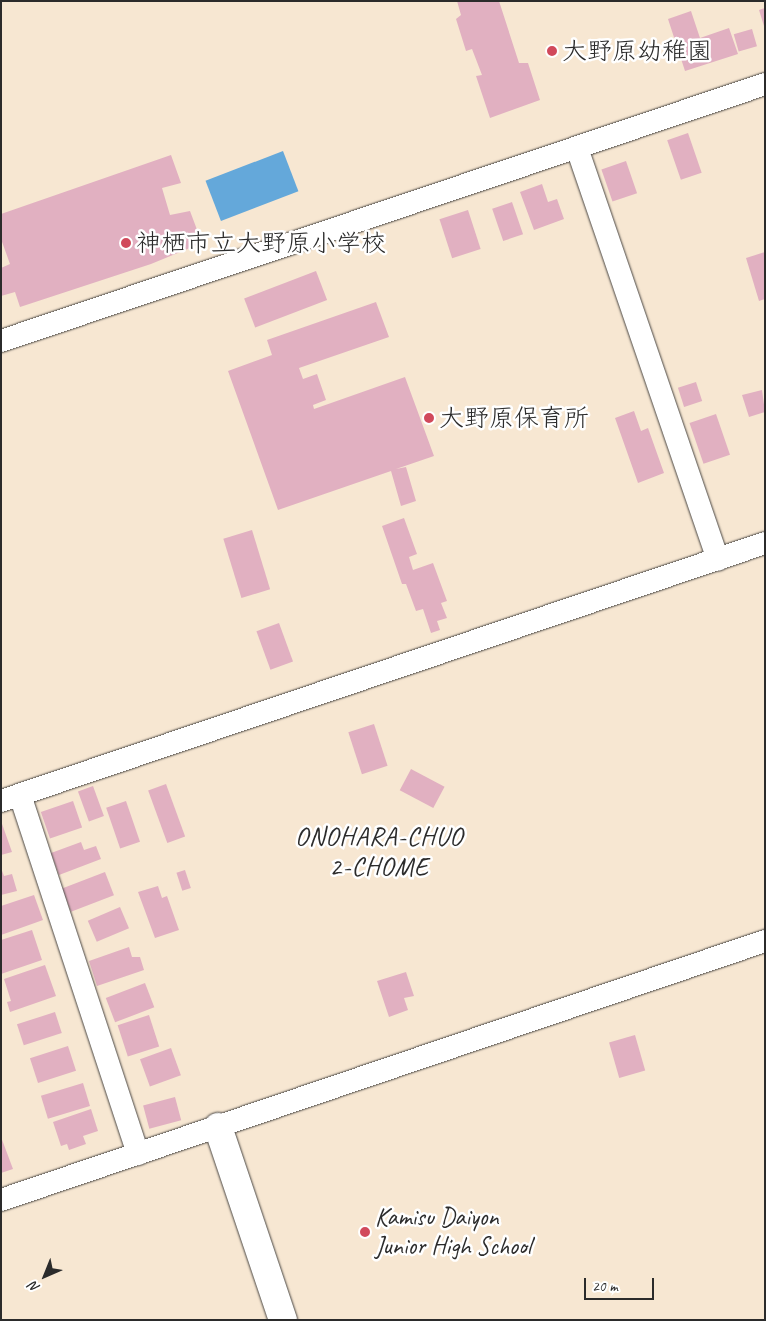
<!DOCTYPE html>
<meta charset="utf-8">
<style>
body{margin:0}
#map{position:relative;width:766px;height:1321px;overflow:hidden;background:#f7e7d2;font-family:Caveat,"Klee One",sans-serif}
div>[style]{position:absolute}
.water>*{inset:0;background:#64a8da;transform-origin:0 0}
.building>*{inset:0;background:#e1b0c1;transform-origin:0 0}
.roads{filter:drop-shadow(0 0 1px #4a4744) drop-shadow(0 0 1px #4a4744)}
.minor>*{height:22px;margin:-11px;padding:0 11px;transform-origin:11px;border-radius:11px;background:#fff}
.tertiary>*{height:28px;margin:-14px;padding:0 14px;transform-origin:14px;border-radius:14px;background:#fff}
.dots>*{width:14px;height:14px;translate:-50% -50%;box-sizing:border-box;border:2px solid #fff;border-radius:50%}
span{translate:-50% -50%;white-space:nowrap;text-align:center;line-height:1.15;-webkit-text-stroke:5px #fff;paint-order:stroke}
.poi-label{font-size:25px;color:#2b2b2b}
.left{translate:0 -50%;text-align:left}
.neighbourhood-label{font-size:26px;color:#2b2b2b;letter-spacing:1px}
.frame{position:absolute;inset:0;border:2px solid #2b2b2b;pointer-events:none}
.north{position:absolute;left:20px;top:1251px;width:50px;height:50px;-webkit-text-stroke:4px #fff;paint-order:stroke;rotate:224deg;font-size:14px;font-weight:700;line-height:20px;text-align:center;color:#2b2b2b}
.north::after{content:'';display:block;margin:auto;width:18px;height:22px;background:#2b2b2b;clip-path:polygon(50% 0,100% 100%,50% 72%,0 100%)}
.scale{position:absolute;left:584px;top:1278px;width:70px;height:22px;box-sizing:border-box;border:2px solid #2b2b2b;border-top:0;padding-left:6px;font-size:15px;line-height:18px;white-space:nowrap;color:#2b2b2b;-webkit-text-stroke:4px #fff;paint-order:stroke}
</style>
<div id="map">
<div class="water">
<i style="left:283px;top:151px;width:43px;height:83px;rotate:69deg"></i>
</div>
<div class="building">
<i style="clip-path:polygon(457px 1px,499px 1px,519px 63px,528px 63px,540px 100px,490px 118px,476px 76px,482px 75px,472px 49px,466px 51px,456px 19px,461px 15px)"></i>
<i style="clip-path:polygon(765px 8px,765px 26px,764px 26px,759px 10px)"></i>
<i style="clip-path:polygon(691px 11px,700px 38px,729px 28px,738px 54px,685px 71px,668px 19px)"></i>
<i style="left:752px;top:29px;width:18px;height:19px;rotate:74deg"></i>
<i style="left:688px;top:133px;width:42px;height:22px;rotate:71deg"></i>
<i style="clip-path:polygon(171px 155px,181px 183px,162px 188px,170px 215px,190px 211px,202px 243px,151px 264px,20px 307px,15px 292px,1px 296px,1px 268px,10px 264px,1px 239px,1px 214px)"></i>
<i style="left:626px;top:161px;width:34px;height:26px;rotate:71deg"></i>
<i style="clip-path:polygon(542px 184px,548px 202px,557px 199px,564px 219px,534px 230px,520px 192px)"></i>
<i style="left:512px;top:202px;width:34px;height:21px;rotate:71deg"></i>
<i style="left:468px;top:210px;width:41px;height:30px;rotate:72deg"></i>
<i style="clip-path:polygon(765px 252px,765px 299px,759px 301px,746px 258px)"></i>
<i style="left:316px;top:271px;width:31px;height:77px;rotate:69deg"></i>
<i style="clip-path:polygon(376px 302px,389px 337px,299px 368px,303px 379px,317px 374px,326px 400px,313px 405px,314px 409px,405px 377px,434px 456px,396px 469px,406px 467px,416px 501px,401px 506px,391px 471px,278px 510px,228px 371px,272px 355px,267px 340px)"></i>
<i style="left:696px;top:382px;width:20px;height:19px;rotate:72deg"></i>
<i style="clip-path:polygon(762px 390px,765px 412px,749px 417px,742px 395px)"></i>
<i style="clip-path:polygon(634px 411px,641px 431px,648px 428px,664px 473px,638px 483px,615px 418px)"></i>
<i style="left:716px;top:414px;width:43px;height:28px;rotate:71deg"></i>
<i style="clip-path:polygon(404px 518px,417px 554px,409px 557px,413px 570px,433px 563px,447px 601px,441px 603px,447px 618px,437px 621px,440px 630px,431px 633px,423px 609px,416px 611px,406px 584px,402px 584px,382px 526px)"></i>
<i style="left:252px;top:530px;width:62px;height:30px;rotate:73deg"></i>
<i style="left:279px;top:623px;width:41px;height:24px;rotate:70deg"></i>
<i style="left:374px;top:724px;width:44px;height:27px;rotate:72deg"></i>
<i style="left:411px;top:769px;width:38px;height:24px;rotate:28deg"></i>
<i style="left:166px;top:784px;width:56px;height:19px;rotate:70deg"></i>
<i style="left:93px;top:786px;width:32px;height:16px;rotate:70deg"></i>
<i style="left:73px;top:801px;width:28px;height:34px;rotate:71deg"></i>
<i style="left:126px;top:801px;width:43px;height:21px;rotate:71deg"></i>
<i style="clip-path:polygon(1px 821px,12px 852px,1px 855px)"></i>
<i style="clip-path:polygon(81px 842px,84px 850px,96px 846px,101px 859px,59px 875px,51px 853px)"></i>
<i style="clip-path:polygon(1px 868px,4px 876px,12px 874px,17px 891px,1px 895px)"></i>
<i style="left:185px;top:870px;width:19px;height:9px;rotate:72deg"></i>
<i style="left:105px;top:872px;width:25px;height:46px;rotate:69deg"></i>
<i style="clip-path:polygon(158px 886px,162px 898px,167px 896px,179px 930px,155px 938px,138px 892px)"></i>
<i style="clip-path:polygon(34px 895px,43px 920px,1px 935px,1px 906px)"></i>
<i style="left:120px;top:907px;width:23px;height:35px;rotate:67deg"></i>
<i style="clip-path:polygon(32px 930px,42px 960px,1px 974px,1px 940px)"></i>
<i style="clip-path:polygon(129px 947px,132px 957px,140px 957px,144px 970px,97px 986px,89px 961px)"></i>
<i style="clip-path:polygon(45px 965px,56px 996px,10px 1012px,7px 1002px,11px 1001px,4px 979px)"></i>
<i style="clip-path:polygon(406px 972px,414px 996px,404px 998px,408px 1010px,389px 1017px,377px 981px)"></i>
<i style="left:145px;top:983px;width:26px;height:42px;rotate:69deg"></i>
<i style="left:55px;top:1012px;width:22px;height:40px;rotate:72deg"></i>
<i style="left:149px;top:1015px;width:33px;height:33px;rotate:72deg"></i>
<i style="left:635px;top:1035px;width:37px;height:27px;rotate:74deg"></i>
<i style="left:68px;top:1046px;width:26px;height:40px;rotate:72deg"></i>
<i style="left:171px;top:1048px;width:29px;height:33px;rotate:70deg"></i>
<i style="left:83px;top:1083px;width:24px;height:44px;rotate:73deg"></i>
<i style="left:175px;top:1097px;width:24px;height:33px;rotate:75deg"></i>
<i style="clip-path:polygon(91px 1109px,98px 1131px,83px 1136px,86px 1144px,69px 1150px,67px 1144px,61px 1146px,53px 1122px)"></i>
<i style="clip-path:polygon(1px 1137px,13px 1169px,1px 1173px)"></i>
</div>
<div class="roads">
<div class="minor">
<i style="left:577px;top:148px;width:435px;rotate:71.1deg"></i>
<i style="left:1px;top:341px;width:806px;rotate:-18.59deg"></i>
<i style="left:20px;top:795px;width:378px;rotate:71.8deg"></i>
<i style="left:1px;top:801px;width:806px;rotate:-18.66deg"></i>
<i style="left:1px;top:1200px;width:807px;rotate:-18.73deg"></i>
</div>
<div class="tertiary">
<i style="left:218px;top:1127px;width:204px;rotate:71.4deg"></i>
</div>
</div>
<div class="dots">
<i style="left:552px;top:51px;background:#d1495b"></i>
<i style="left:126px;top:243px;background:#d1495b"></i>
<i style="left:429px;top:418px;background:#d1495b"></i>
<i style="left:365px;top:1232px;background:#d1495b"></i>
</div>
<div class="poi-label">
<span class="left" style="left:562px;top:51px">大野原幼稚園</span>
<span class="left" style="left:136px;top:243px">神栖市立大野原小学校</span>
<span class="left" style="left:439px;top:418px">大野原保育所</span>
<span class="left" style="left:375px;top:1232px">Kamisu Daiyon<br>Junior High School</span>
</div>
<div class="neighbourhood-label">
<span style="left:379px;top:852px">ONOHARA-CHUO<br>2-CHOME</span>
</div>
<div class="frame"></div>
<div class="north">N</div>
<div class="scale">20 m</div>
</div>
